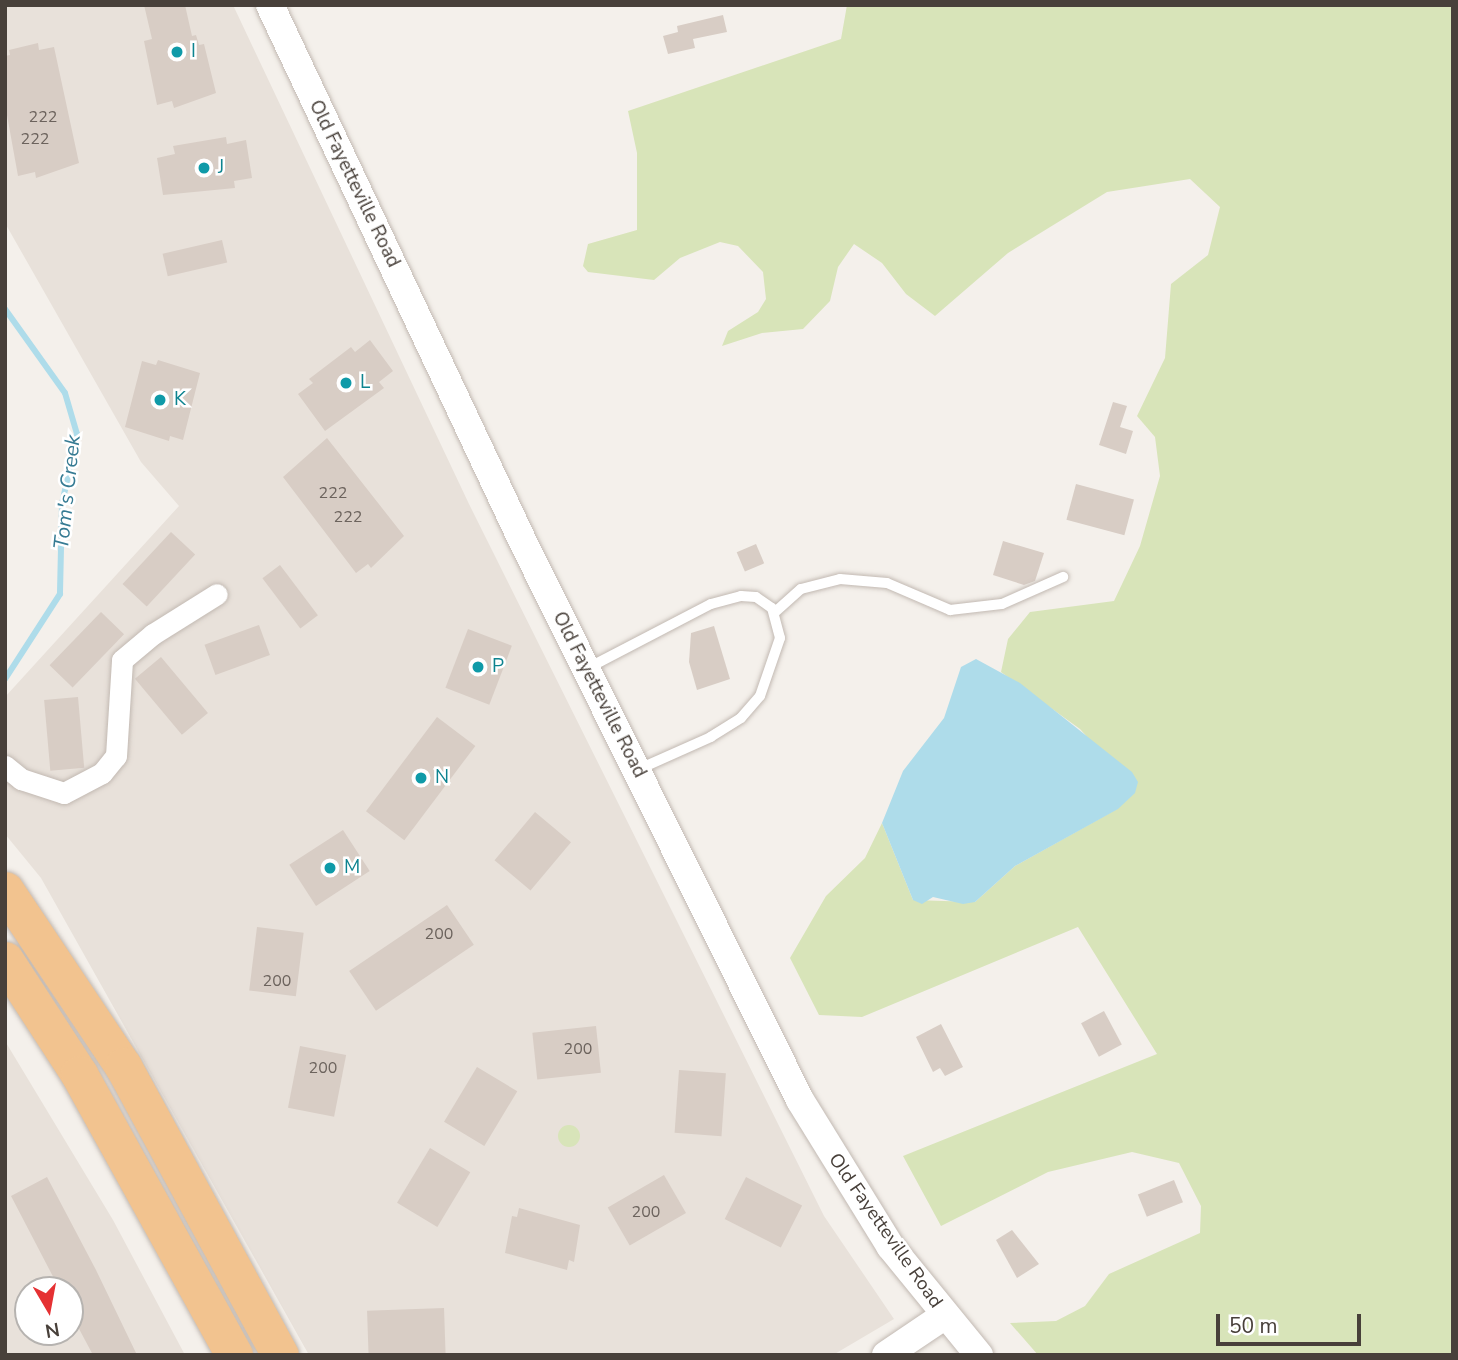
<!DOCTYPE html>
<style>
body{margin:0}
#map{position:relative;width:1458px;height:1360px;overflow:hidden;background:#f4f0eb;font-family:"Nunito Sans",sans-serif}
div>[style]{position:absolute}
.residential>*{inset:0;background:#e8e1da}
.green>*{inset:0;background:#d8e4b9}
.round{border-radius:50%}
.water>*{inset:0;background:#aedcea}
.stream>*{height:6px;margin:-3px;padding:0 3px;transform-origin:3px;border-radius:3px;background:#aedcea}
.building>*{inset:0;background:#d8cdc5;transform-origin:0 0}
.roads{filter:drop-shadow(0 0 2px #c2b9b2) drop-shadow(0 0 2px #c2b9b2)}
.service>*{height:10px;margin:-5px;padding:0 5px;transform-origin:5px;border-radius:5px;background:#fff}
.minor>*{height:21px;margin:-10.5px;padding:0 10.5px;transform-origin:10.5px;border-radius:10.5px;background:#fff}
.tertiary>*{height:28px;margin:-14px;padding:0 14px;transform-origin:14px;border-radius:14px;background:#fff}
.trunk>*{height:37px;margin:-18.5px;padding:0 18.5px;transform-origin:18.5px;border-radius:18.5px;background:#f2c38f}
.dots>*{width:19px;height:19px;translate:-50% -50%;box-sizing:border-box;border:4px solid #fff;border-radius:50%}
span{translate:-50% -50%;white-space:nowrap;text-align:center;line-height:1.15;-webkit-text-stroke:5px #fff;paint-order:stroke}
.number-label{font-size:16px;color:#6c635d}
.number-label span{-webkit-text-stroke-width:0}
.culture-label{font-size:19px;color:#0d838f}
.left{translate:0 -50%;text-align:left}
.street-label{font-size:19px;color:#48403a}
.water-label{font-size:21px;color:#367b93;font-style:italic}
.frame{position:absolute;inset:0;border:7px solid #48403a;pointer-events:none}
.north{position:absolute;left:14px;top:1276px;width:70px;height:70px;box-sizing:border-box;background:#fff;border:2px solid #b6b3b0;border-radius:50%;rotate:170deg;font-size:19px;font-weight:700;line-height:28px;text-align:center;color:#48403a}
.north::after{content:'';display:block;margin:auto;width:24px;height:32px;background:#e53133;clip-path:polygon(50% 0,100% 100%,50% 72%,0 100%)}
.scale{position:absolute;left:1216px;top:1314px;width:145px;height:32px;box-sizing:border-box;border:4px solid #48403a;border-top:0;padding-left:9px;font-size:21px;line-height:24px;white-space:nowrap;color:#48403a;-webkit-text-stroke:5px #fff;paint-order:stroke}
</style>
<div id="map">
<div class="residential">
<i style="clip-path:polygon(5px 5px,233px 5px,469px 504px,824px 1216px,894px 1319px,833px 1355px,309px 1355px,41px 878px,5px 834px,5px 697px,179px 506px,141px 462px,5px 223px)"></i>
<i style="clip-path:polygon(evenodd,5px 1041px,113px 1220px,185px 1355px,5px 1355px,5px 1041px,28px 1290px,70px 1290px,70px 1332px,28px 1332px,28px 1290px)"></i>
</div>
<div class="green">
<i style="clip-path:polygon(847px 5px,1453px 5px,1453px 1355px,1038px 1355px,1010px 1323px,1056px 1321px,1085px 1306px,1109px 1274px,1200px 1233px,1201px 1206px,1179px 1163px,1132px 1152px,1048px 1172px,941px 1226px,903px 1156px,1157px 1054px,1078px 927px,862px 1017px,819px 1015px,790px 958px,826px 896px,865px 858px,882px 823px,913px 900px,975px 902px,1015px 866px,1117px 809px,1090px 740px,1080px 729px,1001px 672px,1008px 639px,1030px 612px,1114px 601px,1140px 546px,1160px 476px,1155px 437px,1137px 416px,1165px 358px,1171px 284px,1208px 255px,1220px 207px,1190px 179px,1107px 192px,1008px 253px,935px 316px,906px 294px,882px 263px,854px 244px,838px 267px,830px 301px,803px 329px,762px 333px,722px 346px,728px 331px,758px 312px,766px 299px,763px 272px,738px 246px,720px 242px,680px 258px,654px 280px,588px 272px,583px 266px,588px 244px,637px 230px,637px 153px,628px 111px,841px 39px)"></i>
<i class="round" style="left:558px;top:1125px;width:22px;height:22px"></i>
</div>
<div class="water">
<i style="clip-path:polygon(976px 659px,1020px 683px,1132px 772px,1138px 782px,1135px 793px,1118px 809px,1015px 866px,975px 902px,963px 904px,933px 897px,922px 904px,913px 900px,882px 823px,903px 771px,944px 718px,961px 667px)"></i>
</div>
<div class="stream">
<i style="left:5px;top:309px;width:103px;rotate:54.5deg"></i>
<i style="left:65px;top:393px;width:43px;rotate:73.7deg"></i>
<i style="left:77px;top:434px;width:72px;rotate:102.1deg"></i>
<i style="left:62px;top:504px;width:90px;rotate:91.3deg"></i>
<i style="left:60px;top:594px;width:101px;rotate:122.9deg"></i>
</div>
<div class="building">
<i style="clip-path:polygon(144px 5px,185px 5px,192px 36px,196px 35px,199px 45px,204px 44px,216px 93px,174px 108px,172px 101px,157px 105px,144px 41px,152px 39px)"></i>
<i style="clip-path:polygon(723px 15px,727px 32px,693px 39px,695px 48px,668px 54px,663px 36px,678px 32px,677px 26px)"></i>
<i style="clip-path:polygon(38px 43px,39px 50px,54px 47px,79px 163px,36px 178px,35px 172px,18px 176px,5px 104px,5px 56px,10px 55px,9px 50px)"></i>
<i style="clip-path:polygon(226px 137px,227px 144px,246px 140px,252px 178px,234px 181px,235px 188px,163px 195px,157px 158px,175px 154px,173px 146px)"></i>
<i style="left:222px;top:240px;width:23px;height:61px;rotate:77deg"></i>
<i style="clip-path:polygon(370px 340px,393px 371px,379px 382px,384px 388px,325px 431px,298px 394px,313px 383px,309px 379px,351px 347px,355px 352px)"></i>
<i style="clip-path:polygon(158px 360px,200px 373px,183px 440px,170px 436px,169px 441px,125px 427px,142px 361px,156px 365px)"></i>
<i style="clip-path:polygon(1113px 402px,1127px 406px,1120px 427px,1133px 431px,1126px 454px,1099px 445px)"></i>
<i style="clip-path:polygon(327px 438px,404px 536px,371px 568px,368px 564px,356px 573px,283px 477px)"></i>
<i style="left:1076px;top:484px;width:60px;height:37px;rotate:15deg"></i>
<i style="left:171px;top:532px;width:33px;height:71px;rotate:43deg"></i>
<i style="clip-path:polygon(1003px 541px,1044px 553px,1035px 581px,1024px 585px,993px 575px)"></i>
<i style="left:756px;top:544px;width:21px;height:21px;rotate:67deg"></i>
<i style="left:280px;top:565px;width:63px;height:22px;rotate:53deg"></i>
<i style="left:101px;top:612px;width:32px;height:74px;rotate:44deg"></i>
<i style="left:259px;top:625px;width:32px;height:58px;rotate:70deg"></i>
<i style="clip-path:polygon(714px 626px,730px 679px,697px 690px,689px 662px,691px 633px)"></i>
<i style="left:468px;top:629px;width:47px;height:63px;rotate:21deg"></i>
<i style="left:161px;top:657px;width:73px;height:34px;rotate:50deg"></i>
<i style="left:78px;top:697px;width:71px;height:34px;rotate:85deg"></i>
<i style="left:437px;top:717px;width:48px;height:118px;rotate:37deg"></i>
<i style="left:535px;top:812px;width:47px;height:63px;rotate:40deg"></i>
<i style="left:343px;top:830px;width:49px;height:64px;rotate:57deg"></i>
<i style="left:447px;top:905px;width:48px;height:118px;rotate:56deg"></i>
<i style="left:257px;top:927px;width:47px;height:64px;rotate:7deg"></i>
<i style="left:1104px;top:1011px;width:38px;height:26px;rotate:62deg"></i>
<i style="clip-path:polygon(941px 1024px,963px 1067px,945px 1076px,940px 1068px,933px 1072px,916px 1037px)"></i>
<i style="left:596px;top:1026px;width:47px;height:64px;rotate:84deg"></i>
<i style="left:300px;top:1046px;width:47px;height:63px;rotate:11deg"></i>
<i style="left:477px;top:1067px;width:47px;height:64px;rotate:31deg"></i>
<i style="left:679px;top:1070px;width:47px;height:63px;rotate:4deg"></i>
<i style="left:430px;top:1148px;width:47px;height:64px;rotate:31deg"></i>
<i style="left:664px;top:1175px;width:44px;height:65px;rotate:60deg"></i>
<i style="clip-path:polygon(47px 1177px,96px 1270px,137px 1355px,93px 1355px,70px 1312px,70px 1290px,60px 1290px,11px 1196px)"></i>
<i style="left:746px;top:1177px;width:63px;height:47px;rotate:27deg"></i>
<i style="left:1174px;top:1180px;width:24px;height:39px;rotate:68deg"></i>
<i style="clip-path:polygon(519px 1208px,580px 1225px,574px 1262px,569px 1260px,567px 1270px,505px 1253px,512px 1216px,517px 1217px)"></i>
<i style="clip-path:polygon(1012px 1230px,1039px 1264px,1017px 1278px,996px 1240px)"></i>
<i style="left:444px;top:1308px;width:47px;height:77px;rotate:88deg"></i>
</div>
<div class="roads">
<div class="service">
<i style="left:774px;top:613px;width:36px;rotate:-42deg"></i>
<i style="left:801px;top:589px;width:40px;rotate:-14.4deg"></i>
<i style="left:840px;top:579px;width:47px;rotate:4.9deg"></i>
<i style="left:887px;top:583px;width:69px;rotate:23.2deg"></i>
<i style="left:950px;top:610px;width:52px;rotate:-6.6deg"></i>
<i style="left:1002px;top:604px;width:67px;rotate:-23.9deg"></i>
<i style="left:586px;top:669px;width:141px;rotate:-27.5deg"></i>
<i style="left:711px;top:604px;width:31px;rotate:-15deg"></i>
<i style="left:741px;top:596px;width:15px;rotate:4deg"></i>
<i style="left:756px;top:597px;width:19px;rotate:35deg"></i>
<i style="left:772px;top:608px;width:31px;rotate:75deg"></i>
<i style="left:780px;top:638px;width:61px;rotate:109deg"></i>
<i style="left:760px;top:696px;width:29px;rotate:131deg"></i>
<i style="left:741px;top:718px;width:36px;rotate:148deg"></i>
<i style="left:711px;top:737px;width:79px;rotate:156deg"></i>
</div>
<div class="minor">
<i style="left:5px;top:766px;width:21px;rotate:39deg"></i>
<i style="left:21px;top:779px;width:45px;rotate:18deg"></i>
<i style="left:64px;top:793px;width:43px;rotate:-27.8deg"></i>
<i style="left:102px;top:773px;width:22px;rotate:-51deg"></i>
<i style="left:116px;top:756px;width:96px;rotate:-86.4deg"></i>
<i style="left:122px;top:660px;width:40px;rotate:-40deg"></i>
<i style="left:153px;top:634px;width:75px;rotate:-32deg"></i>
</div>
<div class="tertiary">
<i style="left:270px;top:5px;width:594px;rotate:64.77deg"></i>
<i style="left:523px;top:542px;width:623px;rotate:63.6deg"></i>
<i style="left:800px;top:1100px;width:172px;rotate:58.3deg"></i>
<i style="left:890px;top:1246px;width:141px;rotate:50.8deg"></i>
<i style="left:886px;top:1355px;width:70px;rotate:-33.9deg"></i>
</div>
<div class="trunk">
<i style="left:5px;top:890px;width:212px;rotate:56.2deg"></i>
<i style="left:123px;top:1066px;width:329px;rotate:61.5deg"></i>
<i style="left:5px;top:960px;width:136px;rotate:57deg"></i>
<i style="left:79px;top:1074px;width:321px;rotate:61.1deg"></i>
</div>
</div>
<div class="dots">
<i style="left:177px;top:52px;background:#0f9aa8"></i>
<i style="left:204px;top:168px;background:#0f9aa8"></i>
<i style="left:346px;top:383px;background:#0f9aa8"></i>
<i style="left:160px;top:400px;background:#0f9aa8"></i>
<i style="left:478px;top:667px;background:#0f9aa8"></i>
<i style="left:421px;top:778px;background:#0f9aa8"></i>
<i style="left:330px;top:868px;background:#0f9aa8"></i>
</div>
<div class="number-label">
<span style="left:43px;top:117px">222</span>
<span style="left:35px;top:139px">222</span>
<span style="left:333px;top:493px">222</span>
<span style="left:348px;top:517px">222</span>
<span style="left:439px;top:934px">200</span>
<span style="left:277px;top:981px">200</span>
<span style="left:578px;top:1049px">200</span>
<span style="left:323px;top:1068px">200</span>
<span style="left:646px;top:1212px">200</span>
</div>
<div class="culture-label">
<span class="left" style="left:191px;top:52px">I</span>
<span class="left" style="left:218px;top:168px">J</span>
<span class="left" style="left:360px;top:383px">L</span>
<span class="left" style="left:174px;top:400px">K</span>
<span class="left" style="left:492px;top:667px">P</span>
<span class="left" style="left:435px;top:778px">N</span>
<span class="left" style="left:344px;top:868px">M</span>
</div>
<div class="street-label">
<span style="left:354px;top:184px;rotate:64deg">Old Fayetteville Road</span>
<span style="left:599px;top:695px;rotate:63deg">Old Fayetteville Road</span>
<span style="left:885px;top:1231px;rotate:55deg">Old Fayetteville Road</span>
</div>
<div class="water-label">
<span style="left:67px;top:492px;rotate:-84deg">Tom's Creek</span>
</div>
<div class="frame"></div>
<div class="north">N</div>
<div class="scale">50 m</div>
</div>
